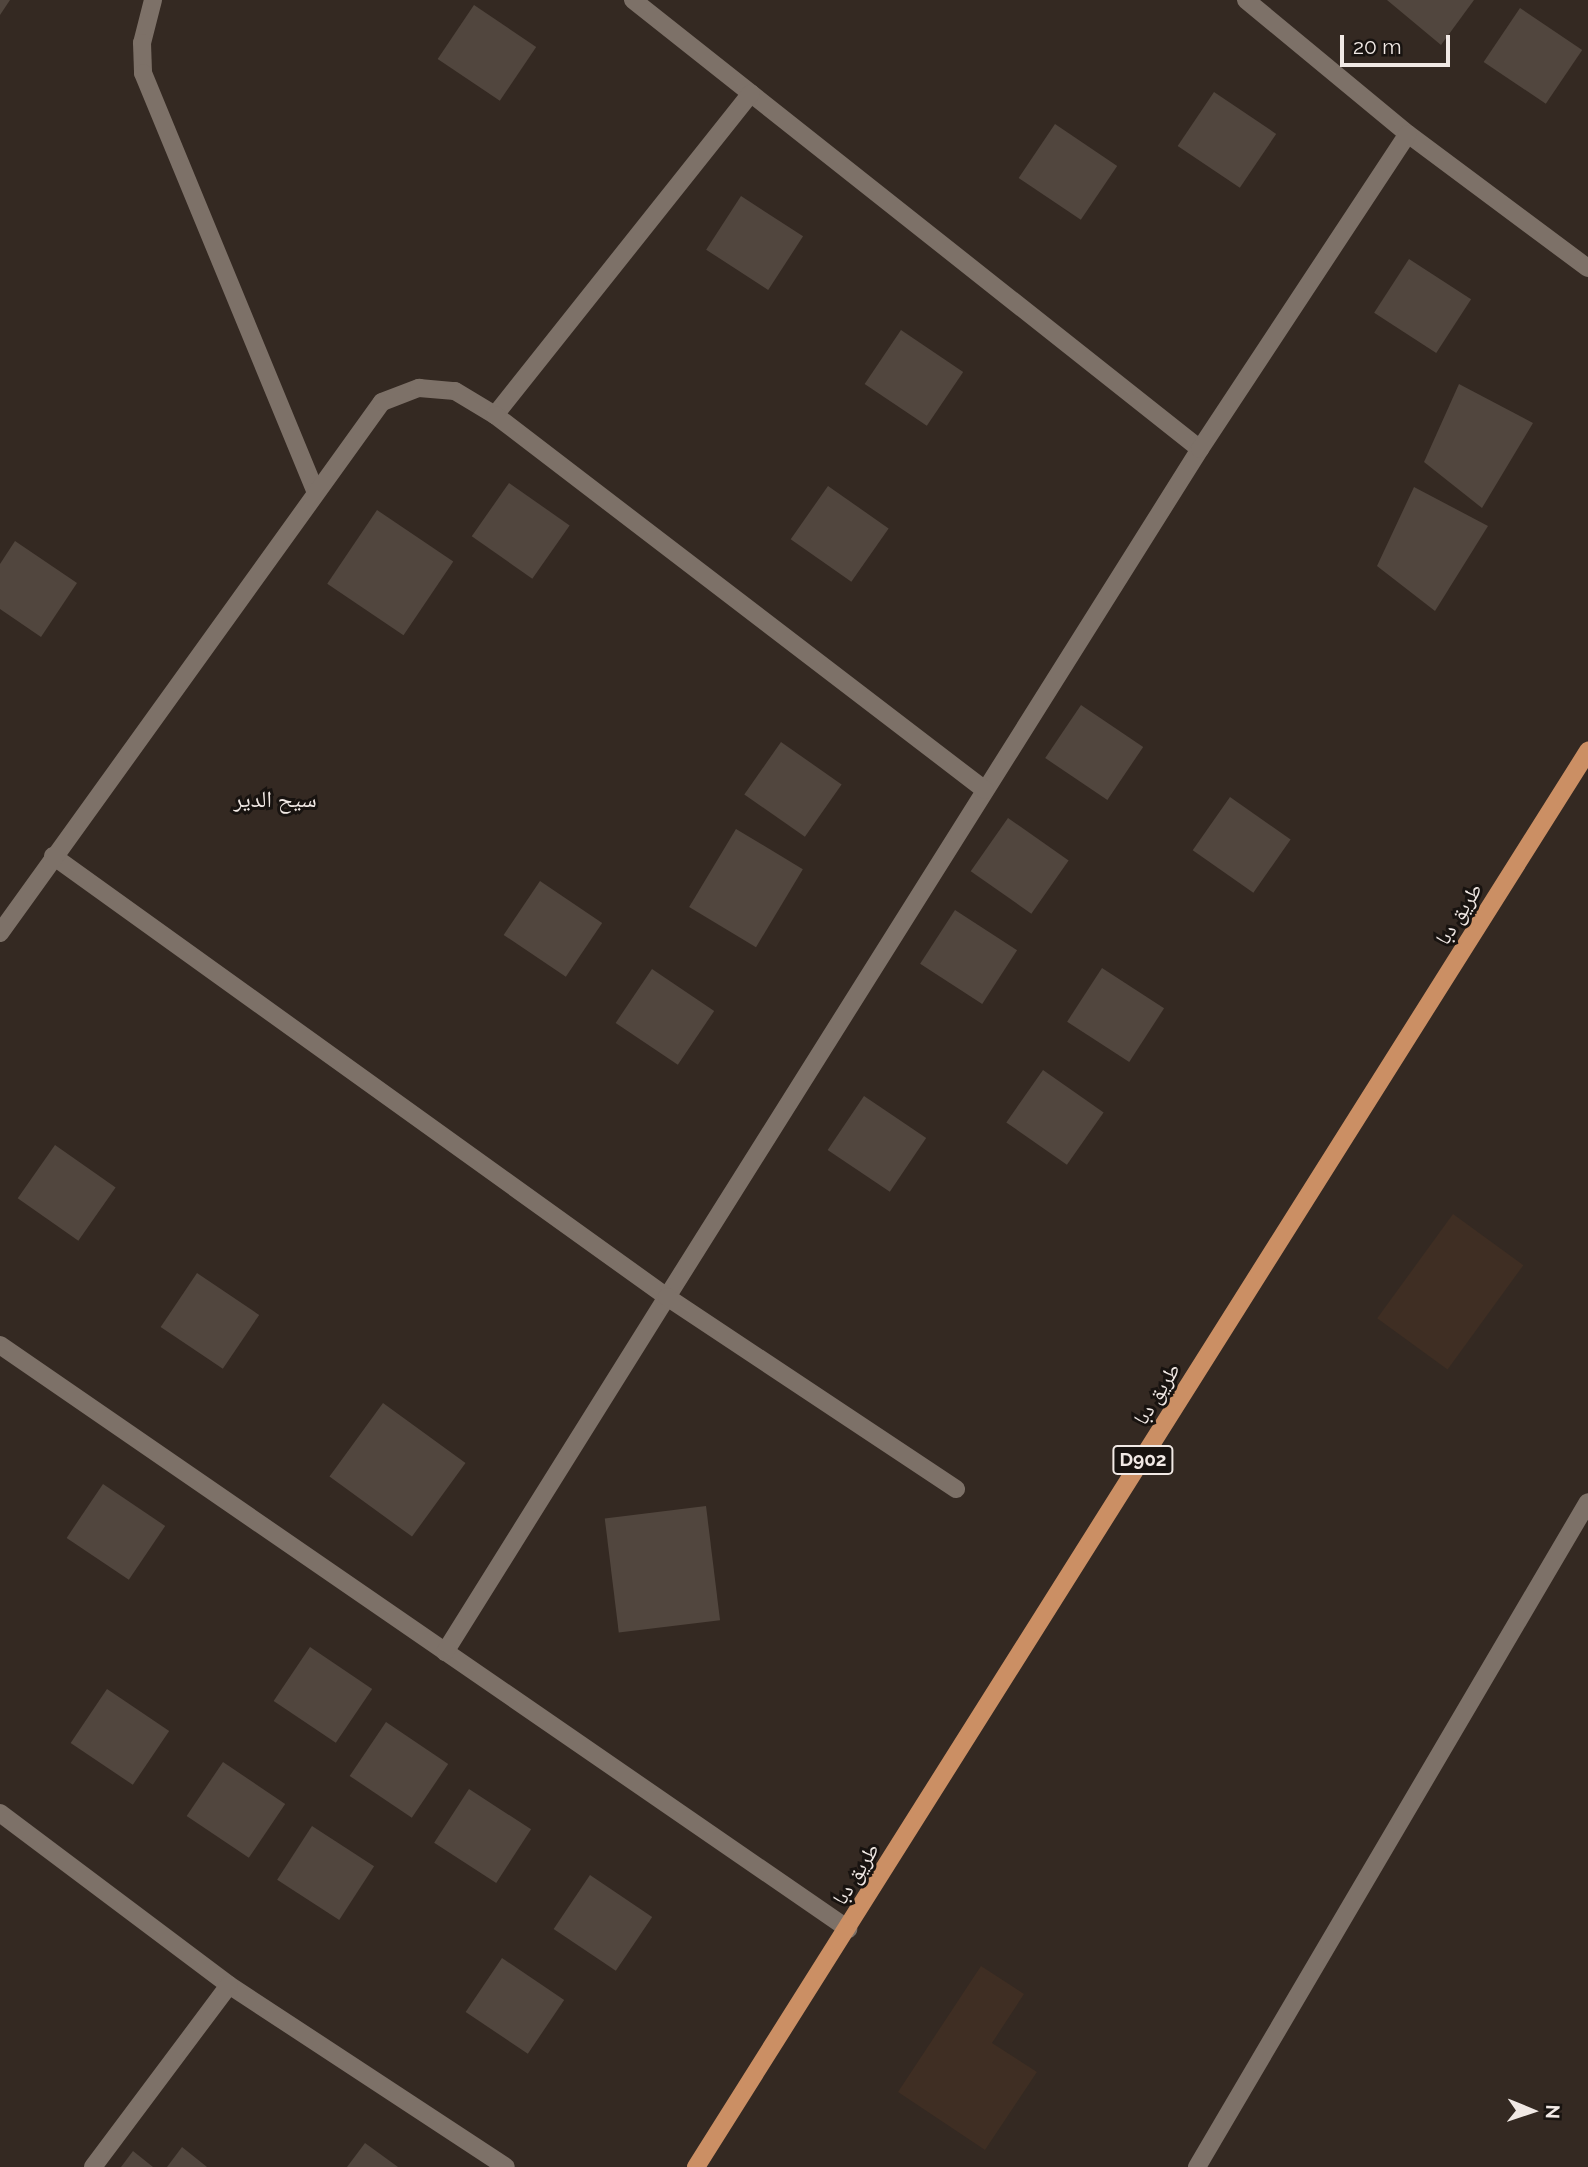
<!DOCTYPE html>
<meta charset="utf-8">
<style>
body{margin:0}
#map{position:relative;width:1588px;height:2167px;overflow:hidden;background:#342922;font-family:Raleway,"Noto Naskh Arabic",sans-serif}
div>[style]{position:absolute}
.built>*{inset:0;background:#3f2e23;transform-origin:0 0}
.building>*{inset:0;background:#51463e;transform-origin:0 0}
.minor>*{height:18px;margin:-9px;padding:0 9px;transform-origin:9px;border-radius:9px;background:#7d7168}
.major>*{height:18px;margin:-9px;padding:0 9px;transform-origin:9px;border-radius:9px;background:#cb8f64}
span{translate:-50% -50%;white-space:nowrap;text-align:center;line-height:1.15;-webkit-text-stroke:6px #181310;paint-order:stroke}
.shield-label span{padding:2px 5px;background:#181310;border:2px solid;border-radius:5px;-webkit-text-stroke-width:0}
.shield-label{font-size:19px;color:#f1e9e5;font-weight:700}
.street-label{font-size:21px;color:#f1e9e5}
.neighbourhood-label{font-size:23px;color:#f1e9e5}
.north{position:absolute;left:1497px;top:2076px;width:70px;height:70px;-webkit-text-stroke:5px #181310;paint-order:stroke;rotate:92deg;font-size:19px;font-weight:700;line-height:28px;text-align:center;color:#f1e9e5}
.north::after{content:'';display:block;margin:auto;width:24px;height:32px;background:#f1e9e5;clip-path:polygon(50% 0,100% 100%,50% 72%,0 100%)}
.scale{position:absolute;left:1340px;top:35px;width:110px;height:32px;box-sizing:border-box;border:4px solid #f1e9e5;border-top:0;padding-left:9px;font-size:21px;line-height:24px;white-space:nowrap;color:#f1e9e5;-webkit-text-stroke:5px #181310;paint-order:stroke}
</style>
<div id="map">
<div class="built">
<i style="left:1453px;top:1214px;width:87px;height:129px;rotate:36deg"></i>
<i style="clip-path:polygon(981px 1966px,1024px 1994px,992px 2043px,1037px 2072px,985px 2150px,898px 2092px)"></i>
</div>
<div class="building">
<i style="clip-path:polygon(0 0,10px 0,0 15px)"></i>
<i style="clip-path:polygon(1387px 0,1474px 0,1441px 45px)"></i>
<i style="left:474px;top:5px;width:75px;height:65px;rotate:34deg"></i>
<i style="left:1520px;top:8px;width:75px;height:65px;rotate:34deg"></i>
<i style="left:1214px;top:92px;width:75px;height:65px;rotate:34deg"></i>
<i style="left:1055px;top:124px;width:75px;height:65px;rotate:34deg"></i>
<i style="left:741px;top:196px;width:74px;height:64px;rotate:33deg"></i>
<i style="left:1409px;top:259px;width:74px;height:64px;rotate:33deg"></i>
<i style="left:901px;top:330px;width:75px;height:65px;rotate:34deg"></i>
<i style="clip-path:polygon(1459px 384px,1533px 423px,1482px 508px,1424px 462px)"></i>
<i style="left:509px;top:483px;width:74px;height:65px;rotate:35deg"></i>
<i style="left:828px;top:486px;width:74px;height:65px;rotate:35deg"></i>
<i style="clip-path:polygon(1414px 487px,1488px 526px,1435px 611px,1377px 566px)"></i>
<i style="left:377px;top:510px;width:92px;height:89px;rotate:34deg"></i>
<i style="clip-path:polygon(15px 541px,77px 583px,41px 637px,0 609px,0 564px)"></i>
<i style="left:1081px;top:705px;width:75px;height:64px;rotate:34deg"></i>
<i style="left:781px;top:742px;width:74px;height:64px;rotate:35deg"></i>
<i style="left:1230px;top:797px;width:74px;height:65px;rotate:35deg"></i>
<i style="left:1008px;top:818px;width:74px;height:65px;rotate:35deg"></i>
<i style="left:736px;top:829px;width:78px;height:91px;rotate:31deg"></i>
<i style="left:540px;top:881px;width:75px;height:65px;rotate:34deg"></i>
<i style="left:955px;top:910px;width:74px;height:64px;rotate:33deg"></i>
<i style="left:1102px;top:968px;width:74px;height:64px;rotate:33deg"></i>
<i style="left:652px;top:969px;width:75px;height:65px;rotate:34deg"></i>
<i style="left:1043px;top:1070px;width:74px;height:64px;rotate:35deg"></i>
<i style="left:864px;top:1096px;width:75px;height:65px;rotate:34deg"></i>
<i style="left:55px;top:1145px;width:74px;height:65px;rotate:35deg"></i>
<i style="left:197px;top:1273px;width:75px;height:65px;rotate:34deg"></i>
<i style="left:383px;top:1403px;width:102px;height:91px;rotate:36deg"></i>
<i style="left:103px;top:1484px;width:75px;height:65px;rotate:34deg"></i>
<i style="left:706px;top:1506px;width:115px;height:102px;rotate:83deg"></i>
<i style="left:310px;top:1647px;width:75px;height:65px;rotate:34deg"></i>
<i style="left:107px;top:1689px;width:75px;height:65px;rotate:34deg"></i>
<i style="left:386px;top:1722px;width:75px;height:65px;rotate:34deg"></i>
<i style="left:223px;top:1762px;width:75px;height:65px;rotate:34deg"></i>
<i style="left:469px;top:1789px;width:74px;height:64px;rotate:33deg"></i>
<i style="left:312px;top:1826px;width:74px;height:64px;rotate:33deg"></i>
<i style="left:590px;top:1875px;width:75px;height:65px;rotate:34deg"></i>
<i style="left:502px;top:1958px;width:75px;height:65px;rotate:34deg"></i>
<i style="clip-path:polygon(365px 2143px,398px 2167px,347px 2167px)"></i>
<i style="clip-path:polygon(182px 2147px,207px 2167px,167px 2167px)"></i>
<i style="clip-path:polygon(133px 2151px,153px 2167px,121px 2167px)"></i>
</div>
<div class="minor">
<i style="left:153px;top:0;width:44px;rotate:104.3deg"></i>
<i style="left:142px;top:43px;width:30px;rotate:88deg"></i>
<i style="left:143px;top:73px;width:453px;rotate:67.6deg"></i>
<i style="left:633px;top:0;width:723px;rotate:38.38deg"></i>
<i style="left:1246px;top:0;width:210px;rotate:39.6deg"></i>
<i style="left:1408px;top:134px;width:224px;rotate:36.7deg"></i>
<i style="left:495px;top:415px;width:411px;rotate:-51.5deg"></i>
<i style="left:53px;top:856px;width:756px;rotate:35.69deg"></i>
<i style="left:667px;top:1297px;width:1002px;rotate:-57.85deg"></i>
<i style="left:1200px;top:449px;width:377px;rotate:-56.6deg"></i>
<i style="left:0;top:933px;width:654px;rotate:-54.27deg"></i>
<i style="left:382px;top:402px;width:40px;rotate:-21deg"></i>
<i style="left:419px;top:388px;width:36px;rotate:5deg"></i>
<i style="left:455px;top:391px;width:47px;rotate:31deg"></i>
<i style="left:495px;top:415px;width:617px;rotate:37.43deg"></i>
<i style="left:0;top:1345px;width:1030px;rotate:34.55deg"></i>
<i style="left:445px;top:1652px;width:419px;rotate:-58deg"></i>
<i style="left:667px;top:1297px;width:347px;rotate:33.6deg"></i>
<i style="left:0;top:1813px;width:286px;rotate:36.9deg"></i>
<i style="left:229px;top:1985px;width:331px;rotate:33.3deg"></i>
<i style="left:93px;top:2167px;width:227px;rotate:-53.2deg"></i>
<i style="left:1197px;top:2167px;width:771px;rotate:-59.55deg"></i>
</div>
<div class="major">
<i style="left:696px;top:2167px;width:1674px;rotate:-57.79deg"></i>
</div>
<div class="shield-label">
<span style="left:1143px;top:1460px">D902</span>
</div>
<div class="street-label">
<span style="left:1459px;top:914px;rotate:-58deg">طريق دبا</span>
<span style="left:1157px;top:1394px;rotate:-58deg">طريق دبا</span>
<span style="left:856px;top:1874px;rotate:-58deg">طريق دبا</span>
</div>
<div class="neighbourhood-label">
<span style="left:275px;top:799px">سيح الدير</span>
</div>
<div class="north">N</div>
<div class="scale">20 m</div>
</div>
